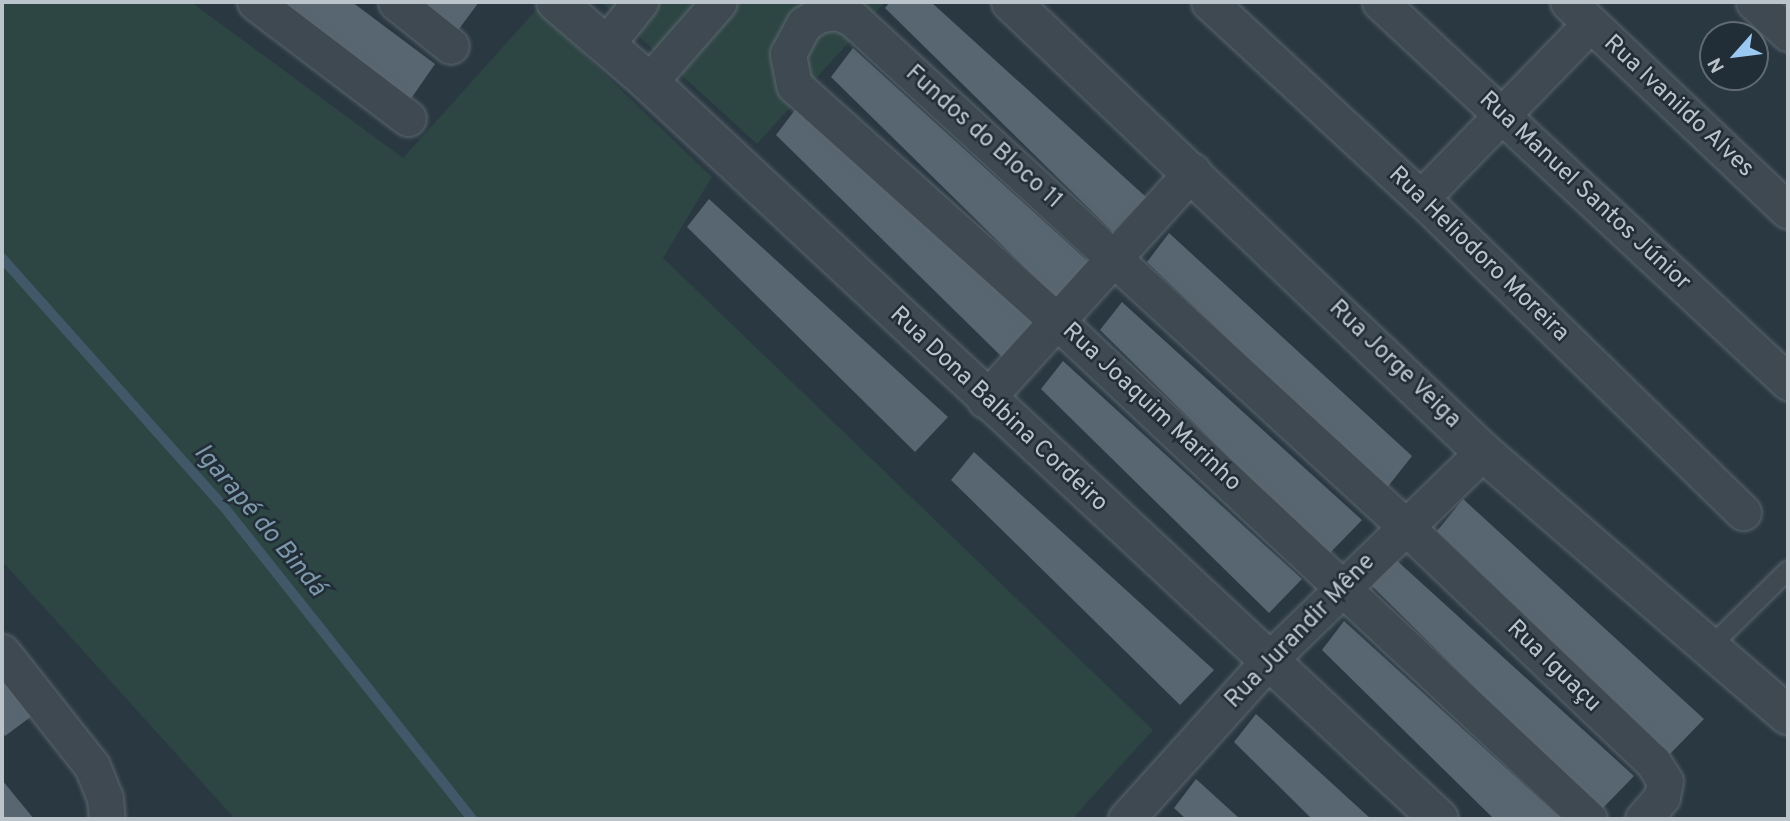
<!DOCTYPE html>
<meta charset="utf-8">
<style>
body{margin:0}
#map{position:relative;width:1790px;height:821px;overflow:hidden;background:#2a3842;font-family:Overpass,sans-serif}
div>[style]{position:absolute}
.green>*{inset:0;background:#2d4543}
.stream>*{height:10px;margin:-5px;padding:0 5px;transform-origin:5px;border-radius:5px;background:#415869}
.building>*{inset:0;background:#586671}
.roads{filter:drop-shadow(0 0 2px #5c676f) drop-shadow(0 0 2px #5c676f)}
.service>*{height:18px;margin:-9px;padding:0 9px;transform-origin:9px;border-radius:9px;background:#3e4952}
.minor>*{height:35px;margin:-17.5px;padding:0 17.5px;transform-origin:17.5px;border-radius:17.5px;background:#3e4952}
.tertiary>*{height:38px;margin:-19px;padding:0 19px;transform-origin:19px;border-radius:19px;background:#3e4952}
span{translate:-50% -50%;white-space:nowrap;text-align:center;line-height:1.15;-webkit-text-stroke:5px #222e37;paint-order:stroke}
.street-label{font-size:24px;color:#bbc4cb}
.water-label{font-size:26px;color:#7e98ab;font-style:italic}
.frame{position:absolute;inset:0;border:4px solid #bbc4cb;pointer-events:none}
.north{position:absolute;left:1699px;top:21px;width:70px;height:70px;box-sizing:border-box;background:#222e37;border:2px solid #5f6a72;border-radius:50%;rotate:242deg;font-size:19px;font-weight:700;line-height:28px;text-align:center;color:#bbc4cb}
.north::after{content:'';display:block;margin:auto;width:24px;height:32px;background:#9ac9f1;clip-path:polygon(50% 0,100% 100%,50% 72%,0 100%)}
</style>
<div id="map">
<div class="green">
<i style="clip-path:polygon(2px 2px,191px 2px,403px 158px,537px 9px,712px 177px,663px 258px,1153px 730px,1072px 819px,235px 819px,2px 561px)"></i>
<i style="clip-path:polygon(601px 2px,885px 2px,757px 144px)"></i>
</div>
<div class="stream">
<i style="left:2px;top:258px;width:334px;rotate:48.3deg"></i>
<i style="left:224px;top:507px;width:399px;rotate:51.5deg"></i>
</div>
<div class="building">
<i style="clip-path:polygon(283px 2px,352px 2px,435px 64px,408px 103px)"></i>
<i style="clip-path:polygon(418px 2px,479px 2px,456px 33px)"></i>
<i style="clip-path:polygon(890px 2px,931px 2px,1146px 197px,1113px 232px,885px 8px)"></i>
<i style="clip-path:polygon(853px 48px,1093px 266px,1059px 301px,831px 77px)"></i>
<i style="clip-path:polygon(798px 106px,1038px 324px,1004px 359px,776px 135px)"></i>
<i style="clip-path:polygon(709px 199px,948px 417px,915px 452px,687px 227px)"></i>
<i style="clip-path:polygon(1169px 233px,1412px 456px,1386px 489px,1147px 262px)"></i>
<i style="clip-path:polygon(1122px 302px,1362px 520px,1328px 555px,1100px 330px)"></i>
<i style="clip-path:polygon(1063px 361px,1302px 579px,1269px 613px,1041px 389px)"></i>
<i style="clip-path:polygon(974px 452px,1214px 670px,1180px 705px,951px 480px)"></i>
<i style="clip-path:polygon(1463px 499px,1704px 719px,1670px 754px,1437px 531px)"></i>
<i style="clip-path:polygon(1394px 558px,1634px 776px,1600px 811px,1372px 586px)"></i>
<i style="clip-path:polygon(1344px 621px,1562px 819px,1494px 819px,1322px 650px)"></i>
<i style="clip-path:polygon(2px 671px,36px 713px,5px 736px,2px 731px)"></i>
<i style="clip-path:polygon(1256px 714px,1371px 819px,1312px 819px,1234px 742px)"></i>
<i style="clip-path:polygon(1196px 779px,1240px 819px,1186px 819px,1174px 808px)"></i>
<i style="clip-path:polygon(2px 780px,34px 819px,2px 819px)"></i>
</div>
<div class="roads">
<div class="service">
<i style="left:1708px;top:649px;width:112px;rotate:-44.6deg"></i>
</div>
<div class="minor">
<i style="left:255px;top:2px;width:192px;rotate:37.2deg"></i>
<i style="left:396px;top:2px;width:70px;rotate:38.7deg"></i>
<i style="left:1209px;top:2px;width:289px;rotate:42.8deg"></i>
<i style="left:1421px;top:198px;width:450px;rotate:44.3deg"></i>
<i style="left:1380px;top:2px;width:558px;rotate:42.96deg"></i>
<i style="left:1568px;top:2px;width:303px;rotate:43.5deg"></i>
<i style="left:1754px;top:2px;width:46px;rotate:42.4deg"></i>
<i style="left:607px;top:43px;width:53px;rotate:-51.2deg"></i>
<i style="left:649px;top:82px;width:106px;rotate:-48.8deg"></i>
<i style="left:1421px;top:198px;width:243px;rotate:-45.8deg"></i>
<i style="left:985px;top:400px;width:309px;rotate:-47.8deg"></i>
<i style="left:2px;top:652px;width:145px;rotate:51.7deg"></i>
<i style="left:92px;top:766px;width:35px;rotate:68deg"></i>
<i style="left:105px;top:798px;width:21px;rotate:85deg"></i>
<i style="left:1126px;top:819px;width:214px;rotate:-48deg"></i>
<i style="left:1269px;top:660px;width:298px;rotate:-44.2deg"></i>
<i style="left:1589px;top:819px;width:729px;rotate:-136.89deg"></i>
<i style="left:1057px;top:321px;width:353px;rotate:-138.1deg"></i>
<i style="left:794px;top:85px;width:32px;rotate:-101deg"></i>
<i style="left:788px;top:54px;width:34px;rotate:-62deg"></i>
<i style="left:804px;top:24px;width:19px;rotate:-32deg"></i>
<i style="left:820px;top:14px;width:18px;rotate:-6deg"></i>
<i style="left:838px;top:12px;width:17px;rotate:25deg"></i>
<i style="left:853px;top:19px;width:750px;rotate:42.57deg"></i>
<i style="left:1405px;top:526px;width:342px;rotate:43.6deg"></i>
<i style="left:1653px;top:762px;width:22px;rotate:58deg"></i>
<i style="left:1665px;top:781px;width:16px;rotate:101deg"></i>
<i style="left:1662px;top:797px;width:29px;rotate:131deg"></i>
</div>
<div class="tertiary">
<i style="left:556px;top:2px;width:123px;rotate:40.7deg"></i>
<i style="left:649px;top:82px;width:1080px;rotate:43.01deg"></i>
<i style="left:1011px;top:2px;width:652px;rotate:43.63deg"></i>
<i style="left:1483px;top:452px;width:403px;rotate:40.8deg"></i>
</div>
</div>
<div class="street-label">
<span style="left:1678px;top:107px;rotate:43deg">Rua Ivanildo Alves</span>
<span style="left:983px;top:138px;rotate:42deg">Fundos do Bloco 11</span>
<span style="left:1584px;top:192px;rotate:43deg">Rua Manuel Santos Júnior</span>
<span style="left:1478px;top:255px;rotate:44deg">Rua Heliodoro Moreira</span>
<span style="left:1394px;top:365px;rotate:44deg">Rua Jorge Veiga</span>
<span style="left:1151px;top:408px;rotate:43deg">Rua Joaquim Marinho</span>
<span style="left:998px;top:410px;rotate:43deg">Rua Dona Balbina Cordeiro</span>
<span style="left:1301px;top:632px;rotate:-46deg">Rua Jurandir Mêne</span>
<span style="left:1553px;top:667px;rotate:44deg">Rua Iguaçu</span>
</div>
<div class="water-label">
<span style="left:259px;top:521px;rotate:50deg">Igarapé do Bindá</span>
</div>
<div class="frame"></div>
<div class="north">N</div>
</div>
